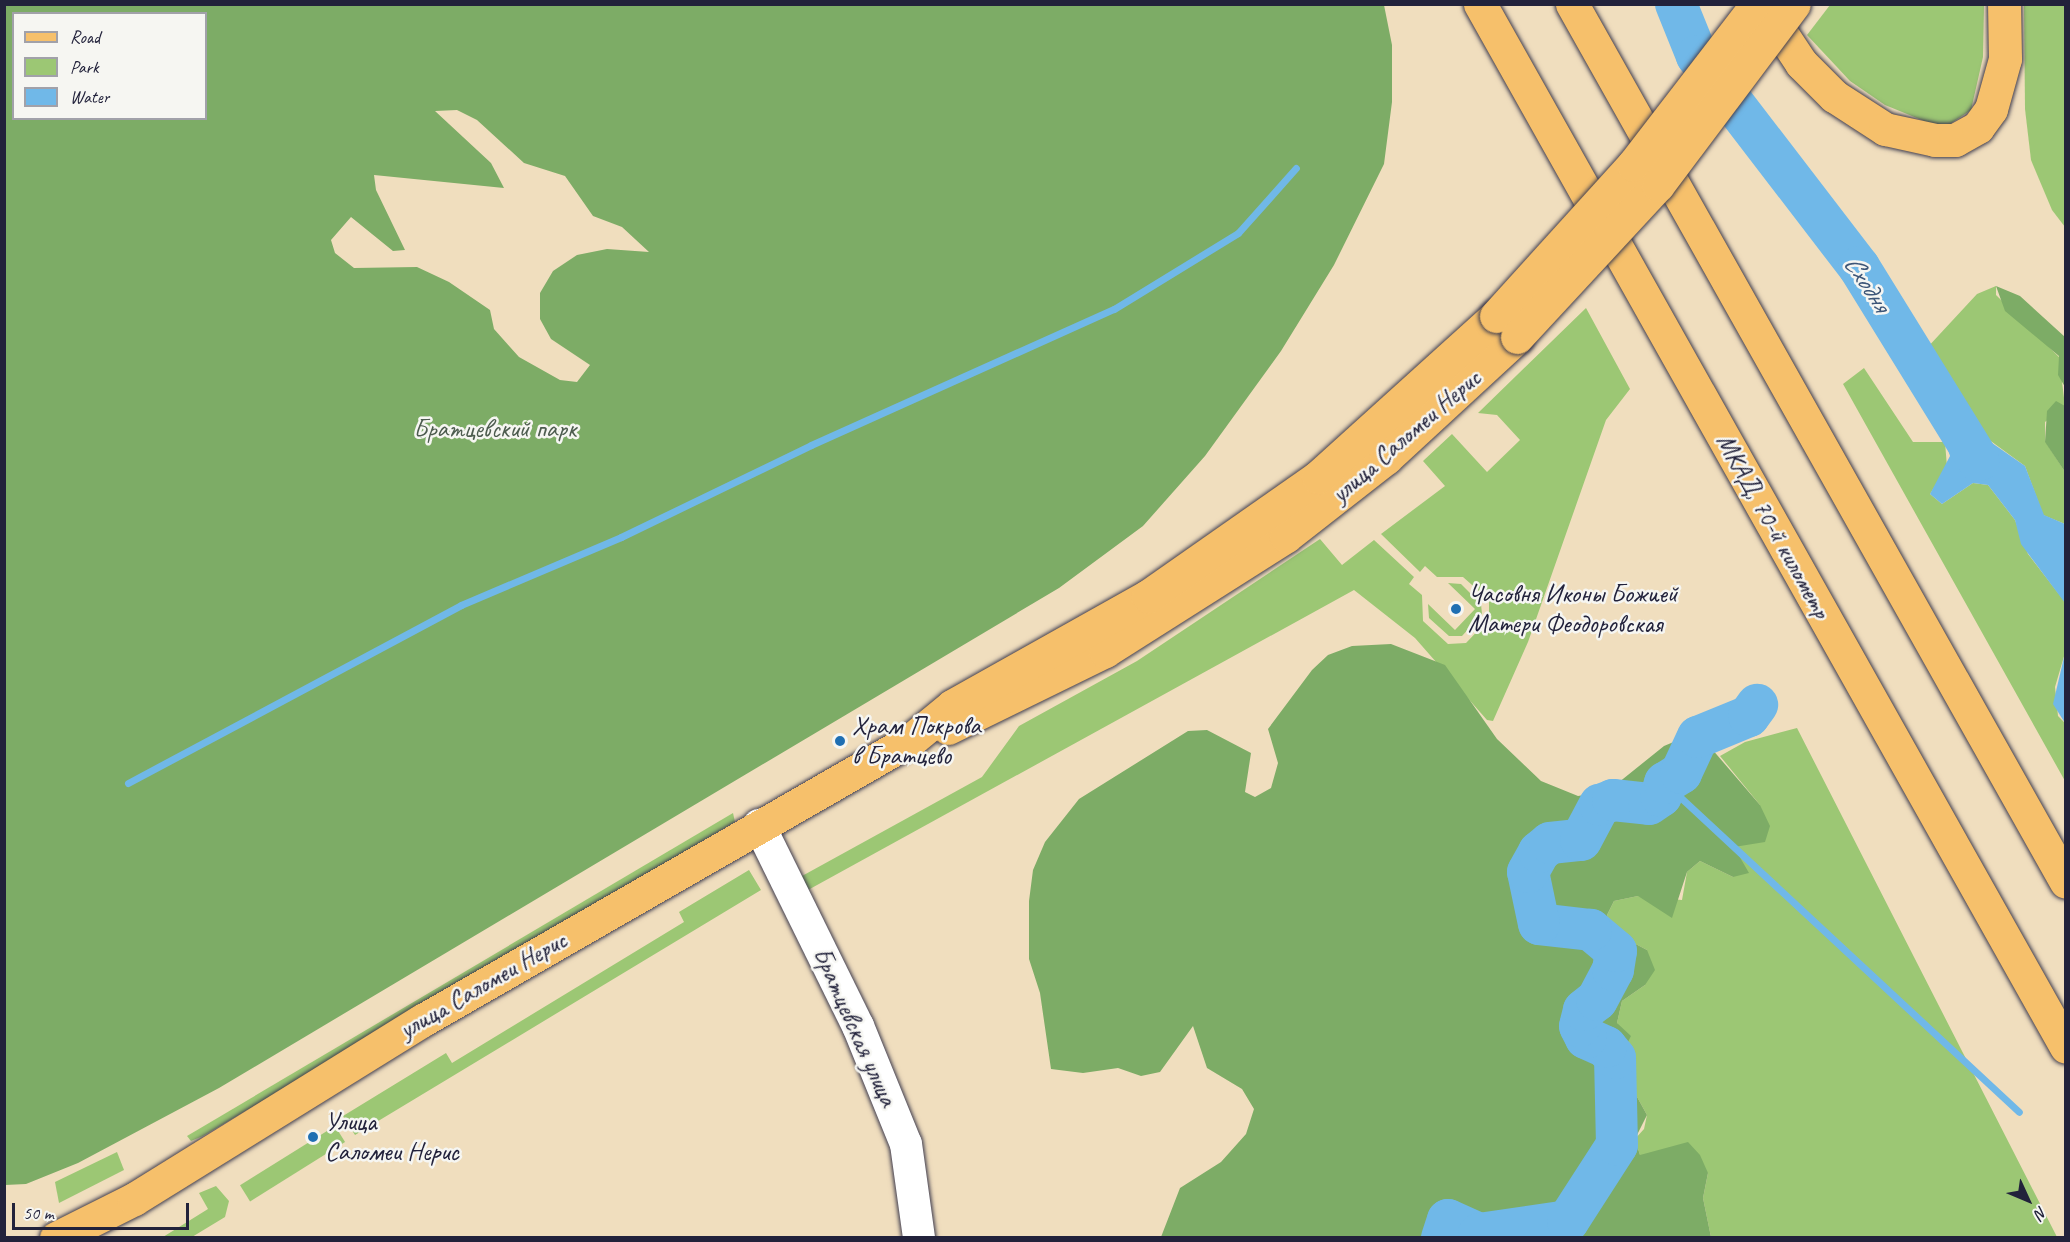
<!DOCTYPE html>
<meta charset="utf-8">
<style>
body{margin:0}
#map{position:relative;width:2070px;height:1242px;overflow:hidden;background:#f0debe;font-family:Caveat,sans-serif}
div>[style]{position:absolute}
.green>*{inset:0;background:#9cc774;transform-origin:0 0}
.forest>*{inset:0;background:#7dac66}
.water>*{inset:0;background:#70b8e8}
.stream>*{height:7px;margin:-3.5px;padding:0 3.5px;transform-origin:3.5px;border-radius:3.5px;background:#70b8e8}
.river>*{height:42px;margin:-21px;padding:0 21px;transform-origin:21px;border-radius:21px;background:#70b8e8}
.roads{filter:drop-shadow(0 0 2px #413e4f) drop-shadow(0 0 2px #413e4f)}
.minor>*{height:32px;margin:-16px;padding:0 16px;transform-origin:16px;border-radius:16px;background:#fff}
.major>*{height:33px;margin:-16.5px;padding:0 16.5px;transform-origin:16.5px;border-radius:16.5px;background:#f6c06b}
.highway>*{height:33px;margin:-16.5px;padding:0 16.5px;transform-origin:16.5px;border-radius:16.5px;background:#f6c06b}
.bridges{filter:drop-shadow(0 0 2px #413e4f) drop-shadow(0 0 2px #413e4f)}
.major-bridge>*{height:33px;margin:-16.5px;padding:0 16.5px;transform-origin:16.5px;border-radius:16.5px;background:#f6c06b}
.dots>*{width:16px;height:16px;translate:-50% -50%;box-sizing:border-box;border:3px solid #f6f6f2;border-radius:50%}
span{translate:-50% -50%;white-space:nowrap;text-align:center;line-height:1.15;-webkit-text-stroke:5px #f6f6f2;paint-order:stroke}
.park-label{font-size:26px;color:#4d5c4f}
.street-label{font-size:26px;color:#22223b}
.poi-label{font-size:26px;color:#22223b}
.left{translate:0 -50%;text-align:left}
.water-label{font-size:27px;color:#3d5678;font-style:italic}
.frame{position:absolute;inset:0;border:6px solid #22223b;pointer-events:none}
.legend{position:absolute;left:12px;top:12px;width:195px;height:108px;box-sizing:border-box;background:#f6f6f2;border:2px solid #a1a1a9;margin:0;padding:8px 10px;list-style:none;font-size:18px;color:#22223b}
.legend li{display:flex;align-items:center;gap:12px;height:30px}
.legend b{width:30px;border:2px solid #a1a1a9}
.north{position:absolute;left:1998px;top:1170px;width:60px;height:60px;-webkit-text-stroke:4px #f6f6f2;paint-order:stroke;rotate:134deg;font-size:16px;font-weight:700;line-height:24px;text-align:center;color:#22223b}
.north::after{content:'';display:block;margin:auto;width:21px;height:27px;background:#22223b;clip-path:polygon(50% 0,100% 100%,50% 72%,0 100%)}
.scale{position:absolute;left:12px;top:1203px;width:177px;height:27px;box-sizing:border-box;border:3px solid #22223b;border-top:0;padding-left:8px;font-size:18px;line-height:21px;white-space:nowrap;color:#22223b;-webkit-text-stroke:4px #f6f6f2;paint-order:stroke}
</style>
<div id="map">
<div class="green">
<i style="clip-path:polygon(1830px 5px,1984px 5px,1983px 57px,1971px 110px,1950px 124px,1934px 125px,1885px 105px,1850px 81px,1807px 35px)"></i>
<i style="clip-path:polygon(2024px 5px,2065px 5px,2065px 227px,2052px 210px,2031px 160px,2025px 109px)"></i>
<i style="clip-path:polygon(1996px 286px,1996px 295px,2059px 357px,2065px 406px,2045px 422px,2045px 441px,2065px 472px,2065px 524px,2043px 515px,2025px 466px,1977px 431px,1926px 349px,1977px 294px)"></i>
<i style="clip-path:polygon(1586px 308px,1630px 389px,1606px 420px,1528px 642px,1493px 721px,1487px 720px,1415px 638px,1354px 590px,808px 890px,802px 876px,982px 777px,1019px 726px,1137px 661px,1320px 539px,1342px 565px,1374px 540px,1414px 577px,1409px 584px,1422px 595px,1423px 621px,1448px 644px,1466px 643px,1489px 619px,1489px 600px,1463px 577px,1437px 577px,1425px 566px,1420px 572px,1381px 534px,1445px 486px,1423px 461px,1452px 434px,1487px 472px,1520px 440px,1497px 415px,1478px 413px)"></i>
<i style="clip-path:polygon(1864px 368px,1913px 442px,1945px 442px,1947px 467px,1930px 494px,1942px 504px,1973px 483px,1988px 485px,2015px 520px,2028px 554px,2065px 602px,2065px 653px,2055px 687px,2058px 716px,2065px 723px,2065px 781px,1843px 384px)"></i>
<i style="clip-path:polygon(1448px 583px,1461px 584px,1481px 604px,1482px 614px,1462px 636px,1449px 636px,1429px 618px,1428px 604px,1455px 630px,1475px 609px)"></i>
<i style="clip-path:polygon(1797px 728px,2057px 1237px,1711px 1237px,1703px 1198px,1708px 1173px,1640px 1155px,1635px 1139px,1644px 1129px,1647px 1115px,1618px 1062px,1627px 1052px,1617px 1023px,1622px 1001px,1645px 985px,1647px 950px,1615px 933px,1607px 915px,1614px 901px,1638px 896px,1682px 900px,1687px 872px,1700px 861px,1733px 877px,1738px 855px,1734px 847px,1760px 805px,1720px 756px,1745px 742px)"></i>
<i style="clip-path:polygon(733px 813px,735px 822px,203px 1136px,191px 1141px,187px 1136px)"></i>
<i style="clip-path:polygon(749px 870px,761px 890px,355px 1135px,343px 1116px,446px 1053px,452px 1063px,684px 922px,679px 912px)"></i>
<i style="left:335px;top:1126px;width:19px;height:112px;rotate:58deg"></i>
<i style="clip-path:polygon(117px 1152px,124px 1170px,59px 1203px,55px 1182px)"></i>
<i style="clip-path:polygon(216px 1186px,229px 1201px,225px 1217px,192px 1237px,163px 1237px,208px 1209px,199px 1193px)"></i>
</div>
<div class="forest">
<i style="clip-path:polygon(evenodd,4px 5px,1384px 5px,1392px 45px,1392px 102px,1384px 164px,1334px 265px,1281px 351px,1205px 456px,1143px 526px,1059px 588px,219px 1088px,78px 1163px,26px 1184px,5px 1185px,4px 5px,14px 14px,206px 14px,206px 118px,14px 118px,14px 14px,4px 5px,457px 110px,477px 120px,524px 163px,565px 176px,593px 216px,622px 227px,649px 252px,607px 249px,577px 255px,553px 271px,540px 293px,540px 319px,551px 339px,590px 365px,577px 382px,560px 380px,519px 357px,494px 329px,490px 310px,449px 282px,417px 267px,354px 268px,335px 253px,331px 240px,351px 217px,393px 251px,405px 250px,376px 190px,374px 175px,504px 188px,491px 163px,435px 111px,457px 110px)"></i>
<i style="clip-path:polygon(1996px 286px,2020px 296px,2065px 337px,2065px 387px,2058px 375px,2059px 356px,2005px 311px)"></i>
<i style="clip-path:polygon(2056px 401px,2065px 406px,2065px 472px,2045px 442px,2047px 411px)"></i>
<i style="clip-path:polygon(1391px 644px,1445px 665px,1497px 739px,1541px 781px,1578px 796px,1608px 791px,1664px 746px,1683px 738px,1705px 741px,1760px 805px,1770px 826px,1765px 842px,1734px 847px,1749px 873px,1733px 877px,1700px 861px,1687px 872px,1672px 918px,1638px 896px,1614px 901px,1607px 915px,1615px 933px,1647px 950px,1655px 970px,1645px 985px,1622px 1001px,1617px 1023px,1631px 1036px,1618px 1062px,1647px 1115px,1635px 1139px,1640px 1155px,1688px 1142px,1700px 1155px,1708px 1173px,1703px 1198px,1711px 1237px,1161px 1237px,1180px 1188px,1221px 1162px,1246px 1134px,1254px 1109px,1242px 1089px,1207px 1068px,1193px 1026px,1160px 1072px,1141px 1076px,1118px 1068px,1083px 1073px,1051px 1069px,1040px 993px,1029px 959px,1029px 901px,1033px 870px,1045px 842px,1079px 799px,1188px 731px,1207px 730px,1251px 753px,1245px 792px,1255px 797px,1271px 788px,1278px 763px,1268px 729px,1312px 670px,1328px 655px,1352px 646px)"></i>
</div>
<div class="water">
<i style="clip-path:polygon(1957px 404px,1982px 436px,2025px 466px,2044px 515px,2065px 524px,2065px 603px,2021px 544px,2015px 520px,1988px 485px,1973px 483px,1942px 504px,1930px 494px,1950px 456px,1939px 419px)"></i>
<i style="clip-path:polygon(2065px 653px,2065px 723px,2053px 704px)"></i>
</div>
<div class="stream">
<i style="left:128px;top:783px;width:378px;rotate:-28.1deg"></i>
<i style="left:461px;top:605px;width:174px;rotate:-23deg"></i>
<i style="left:621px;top:537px;width:211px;rotate:-25.8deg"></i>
<i style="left:811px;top:445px;width:332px;rotate:-24.2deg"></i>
<i style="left:1114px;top:309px;width:145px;rotate:-31.5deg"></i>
<i style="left:1238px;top:233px;width:87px;rotate:-48.3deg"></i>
<i style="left:1665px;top:783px;width:483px;rotate:42.9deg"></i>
</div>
<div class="river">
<i style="left:1676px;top:4px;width:56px;rotate:68deg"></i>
<i style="left:1697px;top:56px;width:266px;rotate:52.5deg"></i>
<i style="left:1859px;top:267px;width:227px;rotate:58.3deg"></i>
<i style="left:1442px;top:1238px;width:19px;rotate:-72deg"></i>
<i style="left:1448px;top:1220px;width:34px;rotate:24deg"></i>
<i style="left:1479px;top:1234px;width:90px;rotate:-8.3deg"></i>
<i style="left:1568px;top:1221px;width:90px;rotate:-57.2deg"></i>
<i style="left:1617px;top:1145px;width:87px;rotate:-91.3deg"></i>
<i style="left:1615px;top:1058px;width:14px;rotate:-129deg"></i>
<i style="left:1606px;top:1047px;width:22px;rotate:-156deg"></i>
<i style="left:1586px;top:1038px;width:13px;rotate:-117deg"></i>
<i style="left:1580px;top:1026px;width:16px;rotate:-76deg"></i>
<i style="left:1584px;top:1010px;width:16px;rotate:-38deg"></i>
<i style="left:1597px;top:1000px;width:34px;rotate:-62deg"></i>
<i style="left:1613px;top:970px;width:19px;rotate:-81deg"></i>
<i style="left:1616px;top:951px;width:33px;rotate:-140deg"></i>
<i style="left:1591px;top:930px;width:52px;rotate:-173.4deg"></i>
<i style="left:1539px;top:924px;width:53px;rotate:-101.9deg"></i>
<i style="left:1528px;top:872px;width:23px;rotate:-61deg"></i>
<i style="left:1539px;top:852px;width:14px;rotate:-39deg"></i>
<i style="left:1550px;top:843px;width:31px;rotate:-6deg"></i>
<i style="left:1581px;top:840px;width:40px;rotate:-62deg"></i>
<i style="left:1600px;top:805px;width:14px;rotate:-21deg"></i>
<i style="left:1613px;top:800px;width:36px;rotate:6deg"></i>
<i style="left:1649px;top:804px;width:14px;rotate:-34deg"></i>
<i style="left:1661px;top:796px;width:14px;rotate:-73deg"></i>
<i style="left:1665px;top:783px;width:19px;rotate:-32deg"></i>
<i style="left:1681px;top:773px;width:40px;rotate:-65deg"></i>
<i style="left:1698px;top:737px;width:55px;rotate:-22.4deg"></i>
<i style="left:1749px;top:716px;width:14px;rotate:-54deg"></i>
</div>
<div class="roads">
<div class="minor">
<i style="left:759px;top:825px;width:224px;rotate:63.8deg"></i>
<i style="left:858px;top:1026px;width:127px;rotate:67.9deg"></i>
<i style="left:906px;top:1144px;width:95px;rotate:82.1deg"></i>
</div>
<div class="major">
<i style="left:1762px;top:4px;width:71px;rotate:56.5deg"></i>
<i style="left:1801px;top:63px;width:47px;rotate:45deg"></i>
<i style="left:1834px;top:96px;width:61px;rotate:32.9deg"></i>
<i style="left:1885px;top:129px;width:51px;rotate:12.4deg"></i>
<i style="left:1935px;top:140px;width:20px"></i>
<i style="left:1955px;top:140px;width:26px;rotate:-29deg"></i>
<i style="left:1978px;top:127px;width:22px;rotate:-54deg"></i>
<i style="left:1991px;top:109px;width:52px;rotate:-74.4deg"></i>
<i style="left:2005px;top:59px;width:55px;rotate:-91deg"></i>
<i style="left:948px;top:728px;width:175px;rotate:-26.1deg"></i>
<i style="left:1105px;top:651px;width:214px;rotate:-32.4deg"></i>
<i style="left:1286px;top:536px;width:127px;rotate:-38deg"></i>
<i style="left:1386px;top:458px;width:178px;rotate:-42.7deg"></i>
<i style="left:56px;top:1238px;width:87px;rotate:-26.6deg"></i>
<i style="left:134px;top:1199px;width:340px;rotate:-31.8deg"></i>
<i style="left:423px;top:1020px;width:564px;rotate:-29.88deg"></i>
<i style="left:912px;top:739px;width:52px;rotate:-39.5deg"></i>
<i style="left:952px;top:706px;width:225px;rotate:-29.3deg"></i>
<i style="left:1148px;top:596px;width:208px;rotate:-35deg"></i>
<i style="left:1318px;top:477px;width:240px;rotate:-42.1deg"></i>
</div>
<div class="highway">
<i style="left:1480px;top:4px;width:1196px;rotate:60.67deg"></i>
<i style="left:1572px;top:4px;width:1007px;rotate:60.64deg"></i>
</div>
</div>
<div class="bridges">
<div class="major-bridge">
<i style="left:1496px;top:316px;width:204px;rotate:-47.8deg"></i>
<i style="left:1633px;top:165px;width:203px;rotate:-52.4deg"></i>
<i style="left:1517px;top:337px;width:207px;rotate:-47.2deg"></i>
<i style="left:1658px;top:185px;width:226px;rotate:-53.1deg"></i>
</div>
</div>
<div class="dots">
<i style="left:1456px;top:609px;background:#1f6fb2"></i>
<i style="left:840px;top:741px;background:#1f6fb2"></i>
<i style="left:313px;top:1137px;background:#1f6fb2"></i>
</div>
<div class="park-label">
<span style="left:495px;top:429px">Братцевский парк</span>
</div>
<div class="street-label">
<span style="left:1406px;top:436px;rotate:-41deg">улица Саломеи Нерис</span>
<span style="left:1773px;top:526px;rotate:61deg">МКАД, 70-й километр</span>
<span style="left:483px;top:985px;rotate:-30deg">улица Саломеи Нерис</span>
<span style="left:855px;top:1027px;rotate:66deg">Братцевская улица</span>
</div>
<div class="poi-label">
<span class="left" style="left:1468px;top:609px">Часовня Иконы Божией<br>Матери Феодоровская</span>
<span class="left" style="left:852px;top:741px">Храм Покрова<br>в Братцево</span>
<span class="left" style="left:325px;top:1137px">Улица<br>Саломеи Нерис</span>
</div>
<div class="water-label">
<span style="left:1867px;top:283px;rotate:57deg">Сходня</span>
</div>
<div class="frame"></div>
<ul class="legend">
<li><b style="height:8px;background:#f6c06b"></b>Road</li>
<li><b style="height:16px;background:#9cc774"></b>Park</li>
<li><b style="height:16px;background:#70b8e8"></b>Water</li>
</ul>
<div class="north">N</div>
<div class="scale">50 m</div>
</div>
